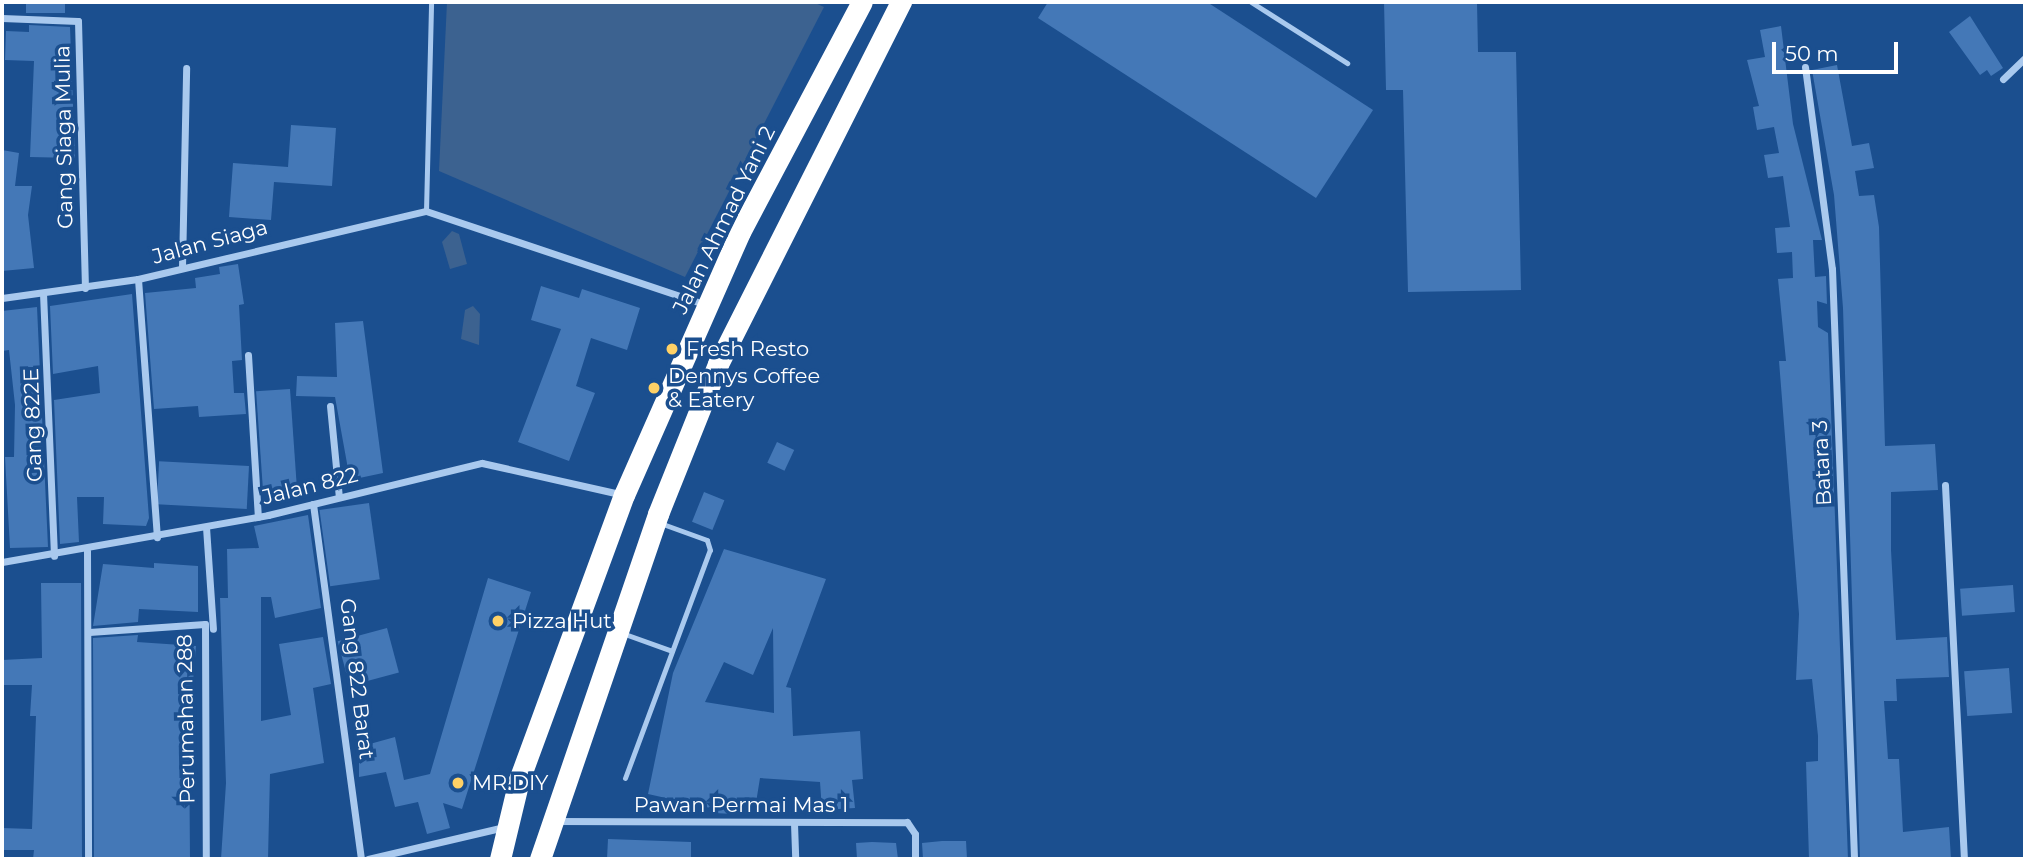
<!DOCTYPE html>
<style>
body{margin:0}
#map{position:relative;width:2027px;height:861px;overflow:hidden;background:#1b4f8f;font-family:Montserrat,sans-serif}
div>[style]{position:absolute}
.water>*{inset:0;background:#3c6290}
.building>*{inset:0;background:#4478b7;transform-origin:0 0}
.lane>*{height:5px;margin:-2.5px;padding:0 2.5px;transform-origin:2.5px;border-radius:2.5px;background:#a9c9ee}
.street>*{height:7px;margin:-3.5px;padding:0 3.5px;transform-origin:3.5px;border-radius:3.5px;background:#a9c9ee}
.highway>*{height:21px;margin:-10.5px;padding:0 10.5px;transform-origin:10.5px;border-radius:10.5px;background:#fff}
.dots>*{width:19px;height:19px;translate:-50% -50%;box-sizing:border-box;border:4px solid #1b4f8f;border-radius:50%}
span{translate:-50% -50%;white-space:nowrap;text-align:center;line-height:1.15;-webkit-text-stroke:7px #1b4f8f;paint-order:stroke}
.street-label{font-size:21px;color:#fff}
.poi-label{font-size:21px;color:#fff}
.left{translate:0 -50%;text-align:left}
.frame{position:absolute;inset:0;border:4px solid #fff;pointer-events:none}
.scale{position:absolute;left:1772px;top:42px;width:126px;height:32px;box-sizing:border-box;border:4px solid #fff;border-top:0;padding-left:9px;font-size:21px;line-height:24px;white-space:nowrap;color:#fff;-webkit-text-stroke:5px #1b4f8f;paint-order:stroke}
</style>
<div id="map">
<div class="water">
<i style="clip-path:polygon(447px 2px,813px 2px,824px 7px,685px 277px,439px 171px)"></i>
<i style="clip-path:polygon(452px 231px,459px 234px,467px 264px,450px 269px,442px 242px)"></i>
<i style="clip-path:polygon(473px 306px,480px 314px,479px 345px,461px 339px,465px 310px)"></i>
</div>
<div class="building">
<i style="left:26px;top:2px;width:39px;height:11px"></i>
<i style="clip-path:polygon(1048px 2px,1207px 2px,1373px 110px,1316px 198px,1038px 18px)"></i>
<i style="clip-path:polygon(1384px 2px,1477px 2px,1478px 52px,1516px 52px,1521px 290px,1408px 292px,1403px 90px,1386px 90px)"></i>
<i style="clip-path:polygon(1970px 16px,2003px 68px,1991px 76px,1987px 70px,1980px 75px,1949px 32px)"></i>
<i style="clip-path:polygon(29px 25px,70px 27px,75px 158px,30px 157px,34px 61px,5px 60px,6px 31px,29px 32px)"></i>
<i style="clip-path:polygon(1781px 26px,1793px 124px,1822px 240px,1813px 240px,1815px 277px,1826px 276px,1827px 304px,1817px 301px,1818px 327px,1828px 333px,1848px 859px,1809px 859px,1806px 762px,1818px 761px,1818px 736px,1812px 679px,1796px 680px,1799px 614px,1779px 361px,1786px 361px,1778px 279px,1793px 278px,1792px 252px,1777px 253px,1775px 228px,1790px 227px,1783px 176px,1768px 178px,1764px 155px,1779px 153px,1774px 127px,1757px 130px,1753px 107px,1759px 106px,1747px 60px,1765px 57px,1760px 30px)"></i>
<i style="clip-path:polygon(1837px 65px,1852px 146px,1869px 143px,1874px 168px,1855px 171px,1859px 196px,1874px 195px,1879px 227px,1885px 446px,1935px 444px,1938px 490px,1891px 492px,1891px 550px,1896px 640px,1947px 637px,1949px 677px,1896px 679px,1897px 701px,1884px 701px,1888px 759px,1899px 759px,1903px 832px,1949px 827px,1951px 859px,1860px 859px,1843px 308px,1834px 195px,1812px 70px)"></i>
<i style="clip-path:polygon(291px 125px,336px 128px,332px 186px,274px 182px,271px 220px,229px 217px,233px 163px,288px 167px)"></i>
<i style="clip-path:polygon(2px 150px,19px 153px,15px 186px,32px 186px,28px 215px,34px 268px,2px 271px)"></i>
<i style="clip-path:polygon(238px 264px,244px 304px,239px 305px,242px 360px,232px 361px,234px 393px,244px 393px,246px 414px,199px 417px,198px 406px,154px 409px,145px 293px,196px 288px,195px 278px,220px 274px,219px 267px)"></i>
<i style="clip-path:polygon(541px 286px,579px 298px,582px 289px,640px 308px,627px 350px,591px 338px,576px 386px,595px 393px,569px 461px,518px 442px,561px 329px,531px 320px)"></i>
<i style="clip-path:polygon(132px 294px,149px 518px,146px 526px,103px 524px,104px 497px,77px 497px,79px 542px,60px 544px,54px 400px,100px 393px,98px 366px,53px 374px,50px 306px)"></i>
<i style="clip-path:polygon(37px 307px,48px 547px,10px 548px,5px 457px,14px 457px,15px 405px,9px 350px,2px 351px,2px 311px)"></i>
<i style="clip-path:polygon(363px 321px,383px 473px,350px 480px,335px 397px,296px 396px,297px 376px,337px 377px,335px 323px)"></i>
<i style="left:290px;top:389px;width:103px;height:34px;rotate:86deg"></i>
<i style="left:777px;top:442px;width:19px;height:23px;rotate:25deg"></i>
<i style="left:249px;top:466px;width:43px;height:90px;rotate:93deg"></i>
<i style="left:704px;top:492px;width:22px;height:32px;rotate:22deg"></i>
<i style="left:369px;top:503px;width:77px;height:50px;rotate:82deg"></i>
<i style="clip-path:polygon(308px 515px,321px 608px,275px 618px,271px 597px,261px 597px,261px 721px,291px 715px,279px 644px,323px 637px,331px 684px,313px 688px,324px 763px,270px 774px,268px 859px,221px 859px,226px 783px,220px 598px,228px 598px,227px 549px,259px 548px,254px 526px)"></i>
<i style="clip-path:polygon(evenodd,724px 549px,826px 579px,786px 687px,791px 688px,793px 736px,860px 731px,863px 779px,852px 780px,855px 808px,822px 810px,820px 782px,760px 778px,754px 815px,714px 813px,715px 809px,648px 794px,673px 673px,724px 549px,773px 628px,774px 713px,705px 702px,724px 662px,753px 675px,773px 628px)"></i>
<i style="clip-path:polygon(154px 563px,198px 566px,198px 612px,139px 609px,138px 622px,93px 626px,103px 564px,154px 568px)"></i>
<i style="clip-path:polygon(488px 578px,531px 592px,462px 809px,443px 803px,450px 828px,427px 834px,418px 802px,395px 807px,386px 772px,359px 777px,359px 747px,395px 737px,404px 780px,430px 774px)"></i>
<i style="clip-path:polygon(41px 583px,81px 583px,82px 859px,33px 859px,34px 850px,2px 850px,2px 828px,32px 829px,36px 716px,30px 716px,32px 685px,2px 685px,2px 660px,42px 658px)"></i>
<i style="left:2013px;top:585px;width:27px;height:53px;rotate:86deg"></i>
<i style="left:387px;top:628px;width:46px;height:51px;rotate:75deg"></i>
<i style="clip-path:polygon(138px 635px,137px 642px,196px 646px,189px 730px,190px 859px,94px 859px,93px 638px)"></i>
<i style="left:2009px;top:668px;width:45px;height:45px;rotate:86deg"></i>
<i style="clip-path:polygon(608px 839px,691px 842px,691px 859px,607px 859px)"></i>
<i style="clip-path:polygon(942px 841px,966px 841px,967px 859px,923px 859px,922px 843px)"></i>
<i style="clip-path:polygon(872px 842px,896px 843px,898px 859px,857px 859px,856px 843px)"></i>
</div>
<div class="lane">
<i style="left:1251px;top:2px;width:114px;rotate:32.4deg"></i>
<i style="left:426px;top:211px;width:209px;rotate:-88.6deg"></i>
<i style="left:622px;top:633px;width:53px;rotate:19.8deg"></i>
<i style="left:625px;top:778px;width:243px;rotate:-69.6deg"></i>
<i style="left:710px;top:550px;width:10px;rotate:-107deg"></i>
<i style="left:707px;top:540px;width:50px;rotate:-160.1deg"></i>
</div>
<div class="street">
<i style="left:2px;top:18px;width:76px;rotate:2.3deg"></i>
<i style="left:78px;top:21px;width:267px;rotate:88.5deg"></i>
<i style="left:1805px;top:67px;width:204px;rotate:82.4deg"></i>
<i style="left:1832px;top:269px;width:590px;rotate:87.86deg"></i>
<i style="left:2003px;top:79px;width:30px;rotate:-44deg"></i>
<i style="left:182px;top:267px;width:199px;rotate:-88.8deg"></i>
<i style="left:138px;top:279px;width:259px;rotate:85.8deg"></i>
<i style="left:43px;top:293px;width:263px;rotate:87.6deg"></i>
<i style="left:2px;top:298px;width:137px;rotate:-8deg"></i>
<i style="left:138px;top:279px;width:296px;rotate:-13.3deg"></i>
<i style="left:426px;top:211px;width:293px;rotate:18.5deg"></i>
<i style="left:248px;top:355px;width:162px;rotate:86.5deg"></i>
<i style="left:330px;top:406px;width:91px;rotate:84.4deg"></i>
<i style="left:1945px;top:485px;width:374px;rotate:87.1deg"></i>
<i style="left:313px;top:504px;width:358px;rotate:82.3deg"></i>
<i style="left:206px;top:527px;width:102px;rotate:86.1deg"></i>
<i style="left:87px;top:551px;width:308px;rotate:89.8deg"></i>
<i style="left:2px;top:562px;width:270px;rotate:-10deg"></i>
<i style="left:268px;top:515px;width:220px;rotate:-13.7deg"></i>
<i style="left:482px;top:463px;width:141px;rotate:12.7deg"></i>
<i style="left:89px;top:632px;width:116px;rotate:-3.9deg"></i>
<i style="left:205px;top:624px;width:235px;rotate:89.8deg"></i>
<i style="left:556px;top:821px;width:351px;rotate:0.2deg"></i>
<i style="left:907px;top:822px;width:14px;rotate:56deg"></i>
<i style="left:915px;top:834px;width:25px;rotate:90deg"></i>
<i style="left:794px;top:823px;width:36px;rotate:88deg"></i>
<i style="left:368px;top:859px;width:140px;rotate:-13.2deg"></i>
</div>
<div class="highway">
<i style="left:500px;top:859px;width:81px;rotate:-76.5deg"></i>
<i style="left:519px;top:780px;width:304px;rotate:-69.8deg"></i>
<i style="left:624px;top:495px;width:287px;rotate:-66.2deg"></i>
<i style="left:740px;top:232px;width:260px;rotate:-62.1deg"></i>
<i style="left:540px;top:859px;width:365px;rotate:-71.1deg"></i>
<i style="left:658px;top:514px;width:162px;rotate:-68.2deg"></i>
<i style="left:718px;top:364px;width:406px;rotate:-63.2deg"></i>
</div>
<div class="dots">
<i style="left:672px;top:349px;background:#ffd166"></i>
<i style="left:654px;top:388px;background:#ffd166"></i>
<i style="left:498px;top:621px;background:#ffd166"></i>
<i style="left:458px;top:783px;background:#ffd166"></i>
</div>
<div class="street-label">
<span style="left:64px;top:137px;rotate:-91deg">Gang Siaga Mulia</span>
<span style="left:724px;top:220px;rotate:-64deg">Jalan Ahmad Yani 2</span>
<span style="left:210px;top:242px;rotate:-15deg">Jalan Siaga</span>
<span style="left:33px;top:425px;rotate:-92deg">Gang 822E</span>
<span style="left:1822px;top:463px;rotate:-93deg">Batara 3</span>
<span style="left:310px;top:486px;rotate:-14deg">Jalan 822</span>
<span style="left:357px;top:679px;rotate:83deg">Gang 822 Barat</span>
<span style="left:186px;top:719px;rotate:-91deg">Perumahan 288</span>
<span style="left:741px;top:805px">Pawan Permai Mas 1</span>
</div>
<div class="poi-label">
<span class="left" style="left:686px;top:349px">Fresh Resto</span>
<span class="left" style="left:668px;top:388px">Dennys Coffee<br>&amp; Eatery</span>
<span class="left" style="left:512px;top:621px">Pizza Hut</span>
<span class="left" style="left:472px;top:783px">MR.DIY</span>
</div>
<div class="frame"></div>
<div class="scale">50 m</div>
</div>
